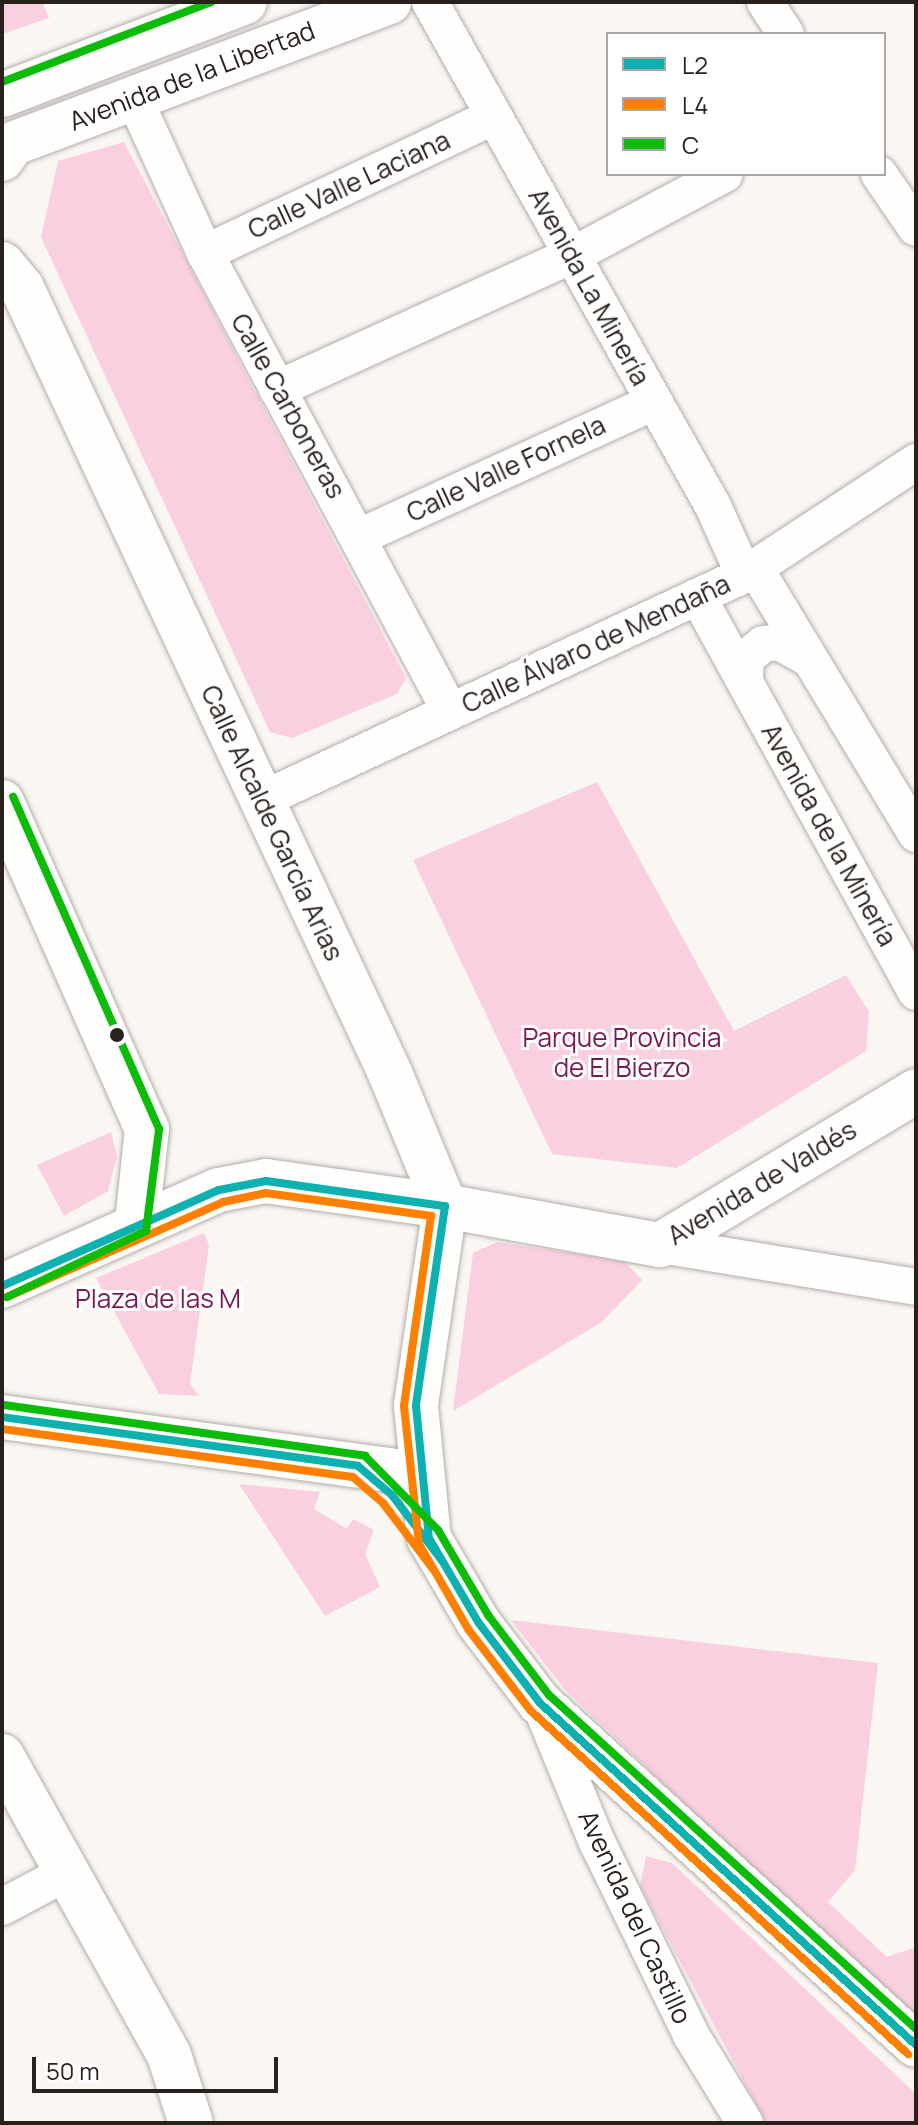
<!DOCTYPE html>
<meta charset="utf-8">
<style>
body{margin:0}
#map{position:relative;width:918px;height:2125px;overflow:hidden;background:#faf6f2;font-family:Manrope,sans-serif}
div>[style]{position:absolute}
.green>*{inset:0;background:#fad0e0}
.roads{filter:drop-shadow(0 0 2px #b4ada9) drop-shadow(0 0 2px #b4ada9)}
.minor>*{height:36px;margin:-18px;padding:0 18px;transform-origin:18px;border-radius:18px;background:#fefefd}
.tertiary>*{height:44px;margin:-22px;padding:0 22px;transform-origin:22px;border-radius:22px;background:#fefefd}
.secondary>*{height:44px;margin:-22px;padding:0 22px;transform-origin:22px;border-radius:22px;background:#fefefd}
.bus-1>*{height:8px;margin:-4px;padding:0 4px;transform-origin:4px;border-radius:4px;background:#0eb1af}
.bus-2>*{height:8px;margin:-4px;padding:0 4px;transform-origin:4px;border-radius:4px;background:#ff8000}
.bus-3>*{height:8px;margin:-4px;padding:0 4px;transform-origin:4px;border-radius:4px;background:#0cbc08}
.dots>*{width:22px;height:22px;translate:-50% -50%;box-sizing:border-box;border:4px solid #fff;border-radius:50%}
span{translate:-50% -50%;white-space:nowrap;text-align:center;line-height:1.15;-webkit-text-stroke:6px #fff;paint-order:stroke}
.street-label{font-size:26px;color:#29211b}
.park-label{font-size:26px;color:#7a1851}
.frame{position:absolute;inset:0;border:4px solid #29211b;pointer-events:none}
.legend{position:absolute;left:606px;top:32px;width:280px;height:144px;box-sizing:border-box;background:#fff;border:2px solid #a9a6a4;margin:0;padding:10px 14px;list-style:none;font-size:24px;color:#29211b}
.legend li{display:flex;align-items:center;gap:16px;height:40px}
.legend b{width:40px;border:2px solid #a9a6a4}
.scale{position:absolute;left:32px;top:2057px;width:246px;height:36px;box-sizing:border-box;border:4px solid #29211b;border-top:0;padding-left:10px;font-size:24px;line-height:28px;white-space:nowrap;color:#29211b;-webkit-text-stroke:6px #fff;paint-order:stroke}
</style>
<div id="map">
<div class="green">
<i style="clip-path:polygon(2px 2px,42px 2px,49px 18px,2px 34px)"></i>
<i style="clip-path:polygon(124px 142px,406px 678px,397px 694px,292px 738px,270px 732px,41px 237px,58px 161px)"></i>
<i style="clip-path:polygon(597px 782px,734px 1031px,846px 975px,869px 1012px,866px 1051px,677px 1168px,552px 1154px,413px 860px)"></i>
<i style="clip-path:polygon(111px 1132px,117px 1156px,108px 1191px,64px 1216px,37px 1165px)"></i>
<i style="clip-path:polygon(204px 1233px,209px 1245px,190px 1384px,199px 1396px,159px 1394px,96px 1278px)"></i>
<i style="clip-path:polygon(497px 1242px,624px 1261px,642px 1280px,602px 1322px,453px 1411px,473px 1253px)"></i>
<i style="clip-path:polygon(239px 1484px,320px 1492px,314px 1509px,347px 1529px,353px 1519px,374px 1530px,365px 1554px,380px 1587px,325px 1616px)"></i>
<i style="clip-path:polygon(511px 1620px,878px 1663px,855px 1870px,828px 1902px,887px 1957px,916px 1947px,916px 2034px,841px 1952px,566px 1691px)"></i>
<i style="clip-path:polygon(646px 1856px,672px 1863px,916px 2094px,916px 2123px,766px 2123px,640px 1886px)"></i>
</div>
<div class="roads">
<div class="minor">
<i style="left:430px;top:2px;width:578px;rotate:60.69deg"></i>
<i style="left:713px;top:506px;width:76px;rotate:65.8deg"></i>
<i style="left:765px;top:2px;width:38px;rotate:57deg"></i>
<i style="left:134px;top:98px;width:170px;rotate:65.4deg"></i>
<i style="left:205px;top:253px;width:519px;rotate:61.86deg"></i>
<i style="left:879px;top:174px;width:65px;rotate:55.6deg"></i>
<i style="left:205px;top:253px;width:318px;rotate:-25.3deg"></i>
<i style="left:277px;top:389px;width:325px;rotate:-24.4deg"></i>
<i style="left:573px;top:255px;width:172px;rotate:-28.1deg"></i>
<i style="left:359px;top:537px;width:324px;rotate:-24.6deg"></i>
<i style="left:755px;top:568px;width:311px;rotate:58.8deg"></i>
<i style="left:698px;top:597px;width:451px;rotate:61.1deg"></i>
<i style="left:745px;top:681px;width:23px;rotate:-88deg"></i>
<i style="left:746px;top:658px;width:22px;rotate:-39deg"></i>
<i style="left:763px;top:644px;width:16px;rotate:-7deg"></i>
<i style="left:779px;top:642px;width:31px;rotate:29deg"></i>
<i style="left:261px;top:800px;width:533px;rotate:-24.98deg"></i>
<i style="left:744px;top:575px;width:206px;rotate:-33.3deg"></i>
<i style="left:660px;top:1245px;width:259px;rotate:9.3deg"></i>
<i style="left:540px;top:1704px;width:149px;rotate:67.6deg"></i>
<i style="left:597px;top:1842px;width:215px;rotate:64deg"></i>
<i style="left:691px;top:2035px;width:103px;rotate:58.5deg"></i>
<i style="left:2px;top:1907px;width:75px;rotate:-27.9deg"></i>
</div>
<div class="tertiary">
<i style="left:445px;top:1206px;width:219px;rotate:10.3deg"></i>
<i style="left:660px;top:1245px;width:299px;rotate:-31deg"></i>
<i style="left:2px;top:1756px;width:342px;rotate:60.8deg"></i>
<i style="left:169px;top:2055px;width:71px;rotate:72.1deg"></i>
</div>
<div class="secondary">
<i style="left:2px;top:95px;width:260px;rotate:-20.9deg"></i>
<i style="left:2px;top:159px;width:18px;rotate:-56deg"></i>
<i style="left:12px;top:144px;width:403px;rotate:-20.6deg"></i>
<i style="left:2px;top:264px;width:31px;rotate:50deg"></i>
<i style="left:22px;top:288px;width:867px;rotate:64.88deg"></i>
<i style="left:390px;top:1073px;width:144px;rotate:67.5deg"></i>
<i style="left:445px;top:1206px;width:202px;rotate:98.3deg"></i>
<i style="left:416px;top:1406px;width:133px;rotate:84.4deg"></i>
<i style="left:429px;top:1538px;width:97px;rotate:59.7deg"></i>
<i style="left:478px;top:1622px;width:102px;rotate:52.6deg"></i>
<i style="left:540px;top:1703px;width:508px;rotate:42.29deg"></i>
<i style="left:2px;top:802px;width:358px;rotate:66.1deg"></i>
<i style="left:147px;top:1129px;width:95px;rotate:96.1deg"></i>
<i style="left:2px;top:1286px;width:237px;rotate:-23.9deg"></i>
<i style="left:219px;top:1190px;width:48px;rotate:-10.8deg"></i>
<i style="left:266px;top:1181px;width:181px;rotate:8deg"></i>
<i style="left:2px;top:1417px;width:420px;rotate:7.8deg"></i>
</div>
</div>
<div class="bus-1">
<i style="left:2px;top:1286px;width:237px;rotate:-23.9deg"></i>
<i style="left:219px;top:1190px;width:48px;rotate:-10.8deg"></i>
<i style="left:266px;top:1181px;width:181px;rotate:8deg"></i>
<i style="left:445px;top:1206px;width:202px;rotate:98.3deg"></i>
<i style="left:416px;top:1406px;width:133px;rotate:84.4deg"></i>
<i style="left:429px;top:1538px;width:97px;rotate:59.7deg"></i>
<i style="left:478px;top:1622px;width:102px;rotate:52.6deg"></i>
<i style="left:540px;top:1703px;width:508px;rotate:42.29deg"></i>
<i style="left:2px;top:1417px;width:359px;rotate:7.8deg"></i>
<i style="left:358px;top:1466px;width:45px;rotate:40.5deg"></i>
<i style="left:392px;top:1495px;width:84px;rotate:52.7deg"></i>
</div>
<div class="bus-2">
<i style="left:7px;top:1297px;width:236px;rotate:-23.7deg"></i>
<i style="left:223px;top:1202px;width:44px;rotate:-11.8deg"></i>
<i style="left:266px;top:1193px;width:167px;rotate:7.9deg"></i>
<i style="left:431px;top:1216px;width:192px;rotate:98.1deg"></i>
<i style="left:404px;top:1406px;width:139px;rotate:83.8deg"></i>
<i style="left:419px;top:1544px;width:98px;rotate:60deg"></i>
<i style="left:468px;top:1629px;width:103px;rotate:52.5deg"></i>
<i style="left:531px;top:1711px;width:510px;rotate:42.3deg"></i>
<i style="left:2px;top:1429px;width:354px;rotate:7.8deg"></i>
<i style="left:353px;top:1477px;width:40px;rotate:41deg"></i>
<i style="left:383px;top:1503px;width:83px;rotate:52.9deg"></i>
</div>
<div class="bus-3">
<i style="left:2px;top:82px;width:224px;rotate:-20.9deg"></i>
<i style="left:7px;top:1297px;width:154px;rotate:-25.4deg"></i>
<i style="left:146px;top:1231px;width:103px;rotate:-82.7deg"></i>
<i style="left:159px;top:1129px;width:363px;rotate:-113.7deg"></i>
<i style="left:4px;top:1405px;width:365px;rotate:8deg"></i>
<i style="left:365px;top:1456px;width:104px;rotate:45.4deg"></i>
<i style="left:438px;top:1530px;width:99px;rotate:59.5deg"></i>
<i style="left:488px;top:1615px;width:101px;rotate:52.7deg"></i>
<i style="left:549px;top:1695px;width:496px;rotate:42.3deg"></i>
</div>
<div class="dots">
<i style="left:117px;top:1035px;background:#29211b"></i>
</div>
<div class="street-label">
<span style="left:192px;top:76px;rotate:-21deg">Avenida de la Libertad</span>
<span style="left:349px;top:185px;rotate:-25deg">Calle Valle Laciana</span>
<span style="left:589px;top:287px;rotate:61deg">Avenida La Minería</span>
<span style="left:288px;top:406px;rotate:61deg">Calle Carboneras</span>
<span style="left:506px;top:469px;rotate:-25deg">Calle Valle Fornela</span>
<span style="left:596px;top:644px;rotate:-25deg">Calle Álvaro de Mendaña</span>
<span style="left:272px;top:823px;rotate:65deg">Calle Alcalde García Arias</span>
<span style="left:829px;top:835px;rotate:61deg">Avenida de la Minería</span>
<span style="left:762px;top:1183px;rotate:-31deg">Avenida de Valdés</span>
<span style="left:635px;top:1917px;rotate:65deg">Avenida del Castillo</span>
</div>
<div class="park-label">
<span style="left:622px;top:1053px">Parque Provincia<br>de El Bierzo</span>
<span style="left:158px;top:1299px">Plaza de las M</span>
</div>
<div class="frame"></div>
<ul class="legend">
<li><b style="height:10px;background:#0eb1af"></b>L2</li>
<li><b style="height:10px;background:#ff8000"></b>L4</li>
<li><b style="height:10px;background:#0cbc08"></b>C</li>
</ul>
<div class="scale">50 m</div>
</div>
